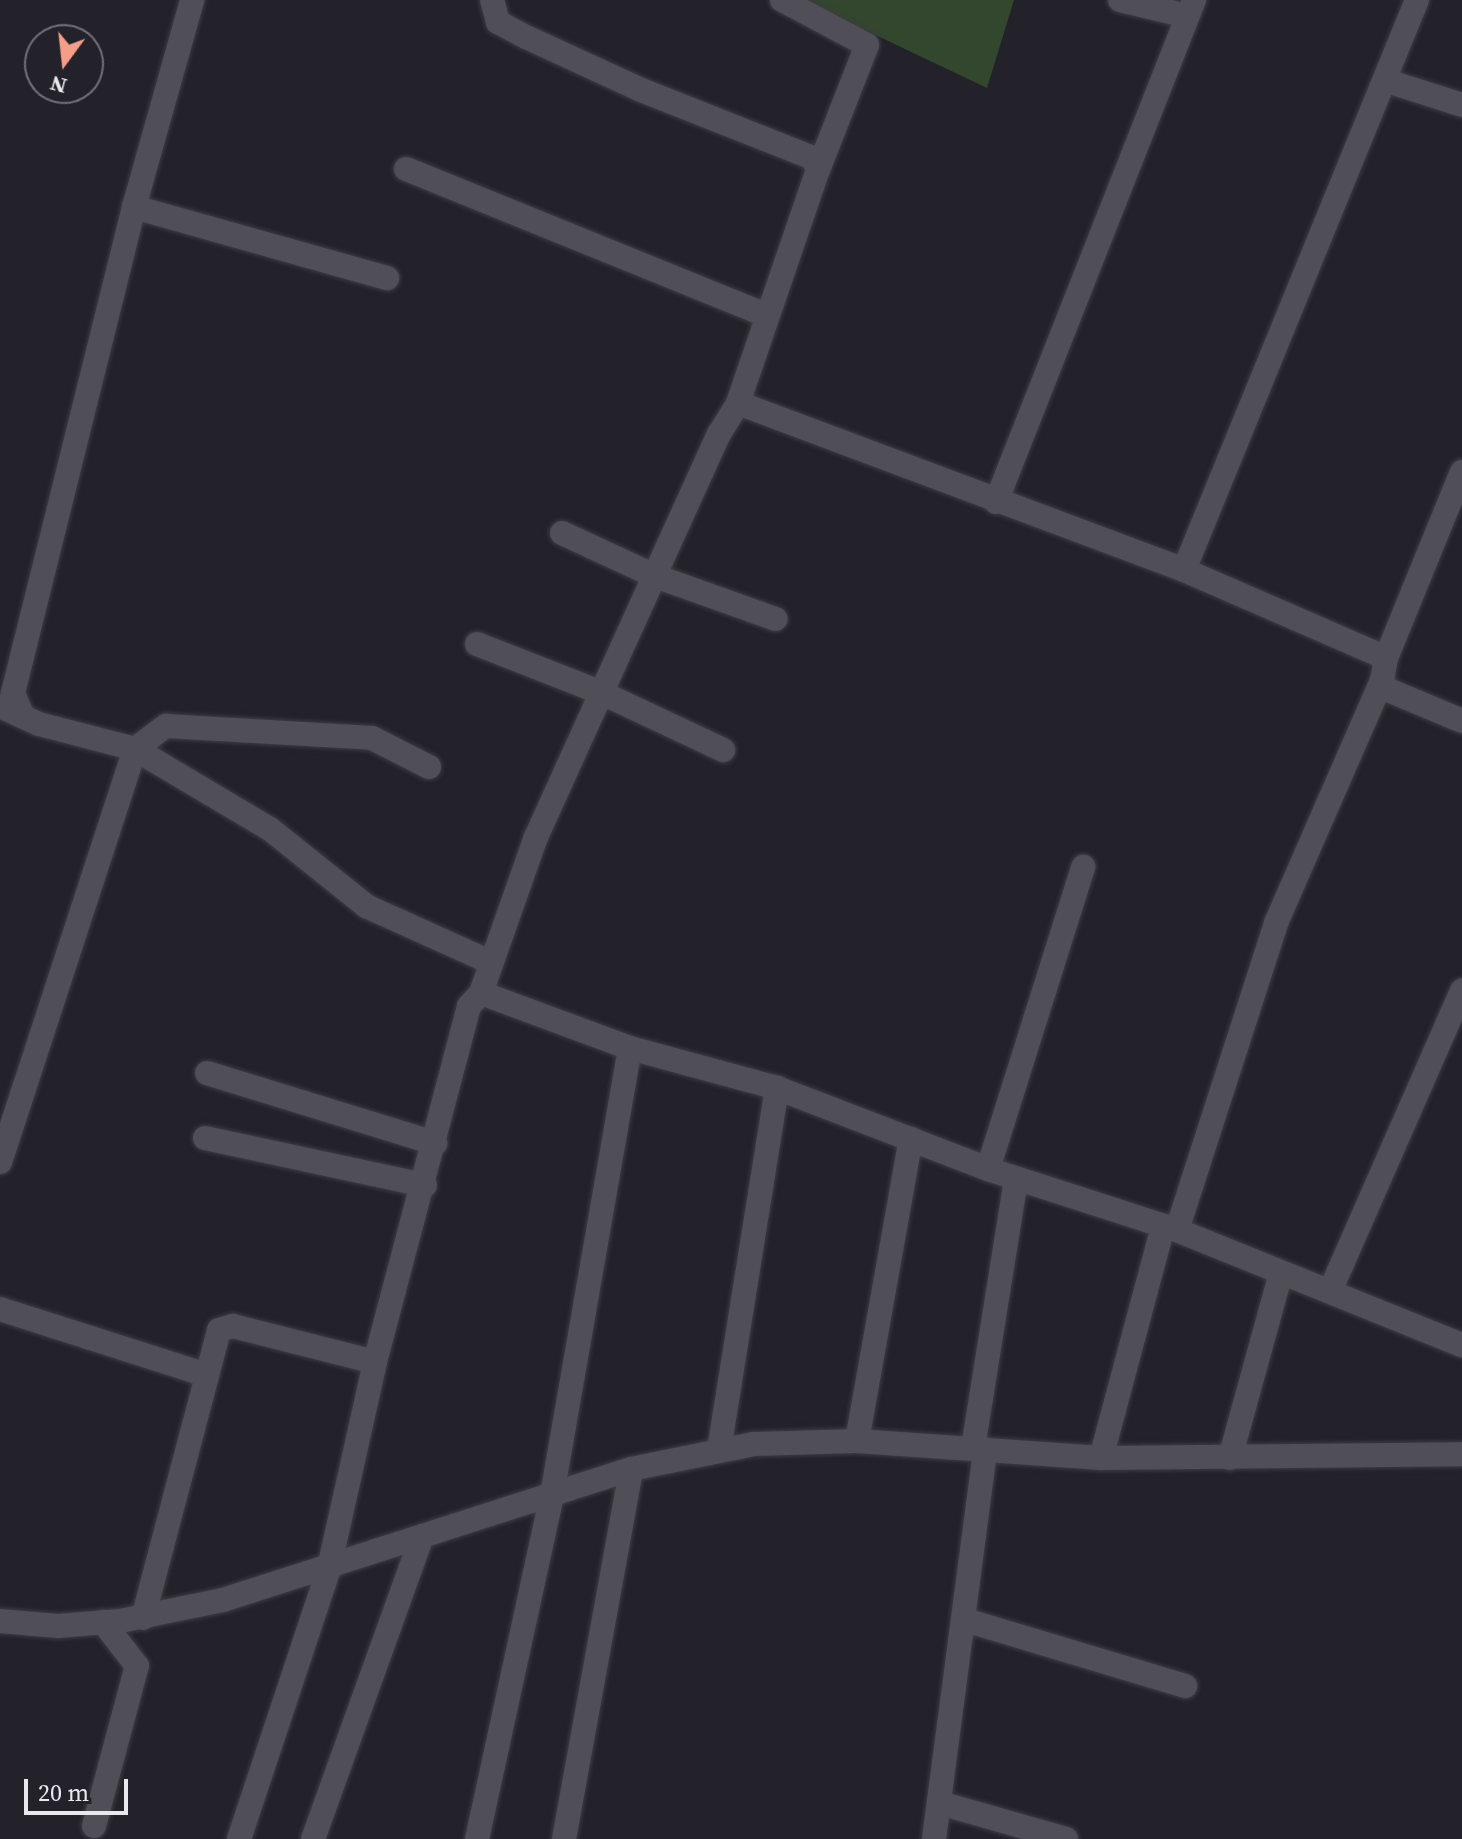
<!DOCTYPE html>
<style>
body{margin:0}
#map{position:relative;width:1462px;height:1839px;overflow:hidden;background:#23222a;font-family:"Source Serif 4",serif}
div>[style]{position:absolute}
.green>*{inset:0;background:#33472e}
.roads{filter:drop-shadow(0 0 2px #3c3c42) drop-shadow(0 0 2px #3c3c42)}
.minor>*{height:24px;margin:-12px;padding:0 12px;transform-origin:12px;border-radius:12px;background:#504f58}
span{translate:-50% -50%;white-space:nowrap;text-align:center;line-height:1.15;-webkit-text-stroke:6px #23222a;paint-order:stroke}
.north{position:absolute;left:24px;top:24px;width:80px;height:80px;box-sizing:border-box;background:#23222a;border:2px solid #727178;border-radius:50%;rotate:195deg;font-size:22px;font-weight:700;line-height:32px;text-align:center;color:#e8e8ed}
.north::after{content:'';display:block;margin:auto;width:28px;height:36px;background:#f49e88;clip-path:polygon(50% 0,100% 100%,50% 72%,0 100%)}
.scale{position:absolute;left:24px;top:1779px;width:104px;height:36px;box-sizing:border-box;border:4px solid #e8e8ed;border-top:0;padding-left:10px;font-size:24px;line-height:28px;white-space:nowrap;color:#e8e8ed;-webkit-text-stroke:6px #23222a;paint-order:stroke}
</style>
<div id="map">
<div class="green">
<i style="clip-path:polygon(802px 0,1014px 0,987px 88px)"></i>
</div>
<div class="roads">
<div class="minor">
<i style="left:782px;top:0;width:96px;rotate:27.9deg"></i>
<i style="left:867px;top:45px;width:134px;rotate:111.4deg"></i>
<i style="left:1120px;top:0;width:69px;rotate:13.4deg"></i>
<i style="left:1387px;top:81px;width:79px;rotate:17.7deg"></i>
<i style="left:406px;top:169px;width:388px;rotate:22.1deg"></i>
<i style="left:134px;top:207px;width:263px;rotate:15.7deg"></i>
<i style="left:738px;top:403px;width:476px;rotate:20.5deg"></i>
<i style="left:1184px;top:570px;width:220px;rotate:23.5deg"></i>
<i style="left:1386px;top:658px;width:22px;rotate:100deg"></i>
<i style="left:1382px;top:680px;width:10px;rotate:66deg"></i>
<i style="left:1386px;top:689px;width:82px;rotate:22.8deg"></i>
<i style="left:996px;top:502px;width:540px;rotate:-68.47deg"></i>
<i style="left:562px;top:533px;width:102px;rotate:24.8deg"></i>
<i style="left:655px;top:576px;width:128px;rotate:19.6deg"></i>
<i style="left:1184px;top:570px;width:616px;rotate:-67.77deg"></i>
<i style="left:477px;top:644px;width:134px;rotate:21.4deg"></i>
<i style="left:602px;top:693px;width:134px;rotate:25.2deg"></i>
<i style="left:1386px;top:658px;width:201px;rotate:-67.8deg"></i>
<i style="left:0;top:706px;width:43px;rotate:24.8deg"></i>
<i style="left:39px;top:724px;width:99px;rotate:14.6deg"></i>
<i style="left:135px;top:749px;width:157px;rotate:30.7deg"></i>
<i style="left:270px;top:829px;width:123px;rotate:38.7deg"></i>
<i style="left:366px;top:906px;width:136px;rotate:24.3deg"></i>
<i style="left:21px;top:712px;width:21px;rotate:-113deg"></i>
<i style="left:13px;top:693px;width:501px;rotate:-76.02deg"></i>
<i style="left:134px;top:207px;width:215px;rotate:-74.3deg"></i>
<i style="left:481px;top:993px;width:159px;rotate:20.3deg"></i>
<i style="left:630px;top:1048px;width:152px;rotate:15.2deg"></i>
<i style="left:777px;top:1088px;width:226px;rotate:21deg"></i>
<i style="left:988px;top:1169px;width:199px;rotate:17.9deg"></i>
<i style="left:1177px;top:1230px;width:307px;rotate:22deg"></i>
<i style="left:207px;top:1073px;width:239px;rotate:17.1deg"></i>
<i style="left:205px;top:1138px;width:225px;rotate:12.1deg"></i>
<i style="left:0;top:1162px;width:435px;rotate:-71.9deg"></i>
<i style="left:135px;top:749px;width:39px;rotate:-37deg"></i>
<i style="left:166px;top:726px;width:206px;rotate:3.3deg"></i>
<i style="left:372px;top:738px;width:64px;rotate:27deg"></i>
<i style="left:988px;top:1169px;width:317px;rotate:-72.5deg"></i>
<i style="left:1177px;top:1230px;width:323px;rotate:-72.1deg"></i>
<i style="left:1276px;top:923px;width:265px;rotate:-66.4deg"></i>
<i style="left:1331px;top:1289px;width:326px;rotate:-66.3deg"></i>
<i style="left:0;top:1309px;width:214px;rotate:17.7deg"></i>
<i style="left:857px;top:1441px;width:307px;rotate:-79.9deg"></i>
<i style="left:973px;top:1448px;width:272px;rotate:-80.9deg"></i>
<i style="left:719px;top:1450px;width:367px;rotate:-80.9deg"></i>
<i style="left:1101px;top:1458px;width:240px;rotate:-75deg"></i>
<i style="left:1230px;top:1458px;width:192px;rotate:-74.6deg"></i>
<i style="left:143px;top:1618px;width:298px;rotate:-75.2deg"></i>
<i style="left:219px;top:1330px;width:15px;rotate:-16deg"></i>
<i style="left:233px;top:1326px;width:146px;rotate:14.2deg"></i>
<i style="left:965px;top:1620px;width:230px;rotate:16.7deg"></i>
<i style="left:0;top:1621px;width:58px;rotate:4.9deg"></i>
<i style="left:58px;top:1626px;width:62px;rotate:-4.6deg"></i>
<i style="left:120px;top:1621px;width:105px;rotate:-11.5deg"></i>
<i style="left:223px;top:1600px;width:429px;rotate:-17.8deg"></i>
<i style="left:631px;top:1469px;width:126px;rotate:-11.5deg"></i>
<i style="left:754px;top:1444px;width:103px;rotate:-1.7deg"></i>
<i style="left:857px;top:1441px;width:245px;rotate:4deg"></i>
<i style="left:1101px;top:1458px;width:361px;rotate:-0.6deg"></i>
<i style="left:940px;top:1803px;width:131px;rotate:15.9deg"></i>
<i style="left:94px;top:1826px;width:166px;rotate:-75deg"></i>
<i style="left:137px;top:1666px;width:56px;rotate:-127.7deg"></i>
<i style="left:239px;top:1839px;width:286px;rotate:-71.6deg"></i>
<i style="left:329px;top:1568px;width:211px;rotate:-77.4deg"></i>
<i style="left:375px;top:1362px;width:368px;rotate:-75.2deg"></i>
<i style="left:469px;top:1006px;width:18px;rotate:-47deg"></i>
<i style="left:481px;top:993px;width:165px;rotate:-70.6deg"></i>
<i style="left:536px;top:837px;width:443px;rotate:-65.6deg"></i>
<i style="left:719px;top:434px;width:36px;rotate:-58deg"></i>
<i style="left:738px;top:403px;width:246px;rotate:-71.1deg"></i>
<i style="left:818px;top:170px;width:13px;rotate:-113deg"></i>
<i style="left:813px;top:158px;width:187px;rotate:-158.4deg"></i>
<i style="left:639px;top:89px;width:124px;rotate:-155.3deg"></i>
<i style="left:526px;top:37px;width:32px;rotate:-152deg"></i>
<i style="left:498px;top:22px;width:23px;rotate:-105deg"></i>
<i style="left:313px;top:1839px;width:322px;rotate:-70.2deg"></i>
<i style="left:477px;top:1839px;width:352px;rotate:-77.7deg"></i>
<i style="left:552px;top:1495px;width:454px;rotate:-80.1deg"></i>
<i style="left:564px;top:1839px;width:376px;rotate:-79.7deg"></i>
<i style="left:934px;top:1839px;width:393px;rotate:-82.5deg"></i>
</div>
</div>
<div class="north">N</div>
<div class="scale">20 m</div>
</div>
